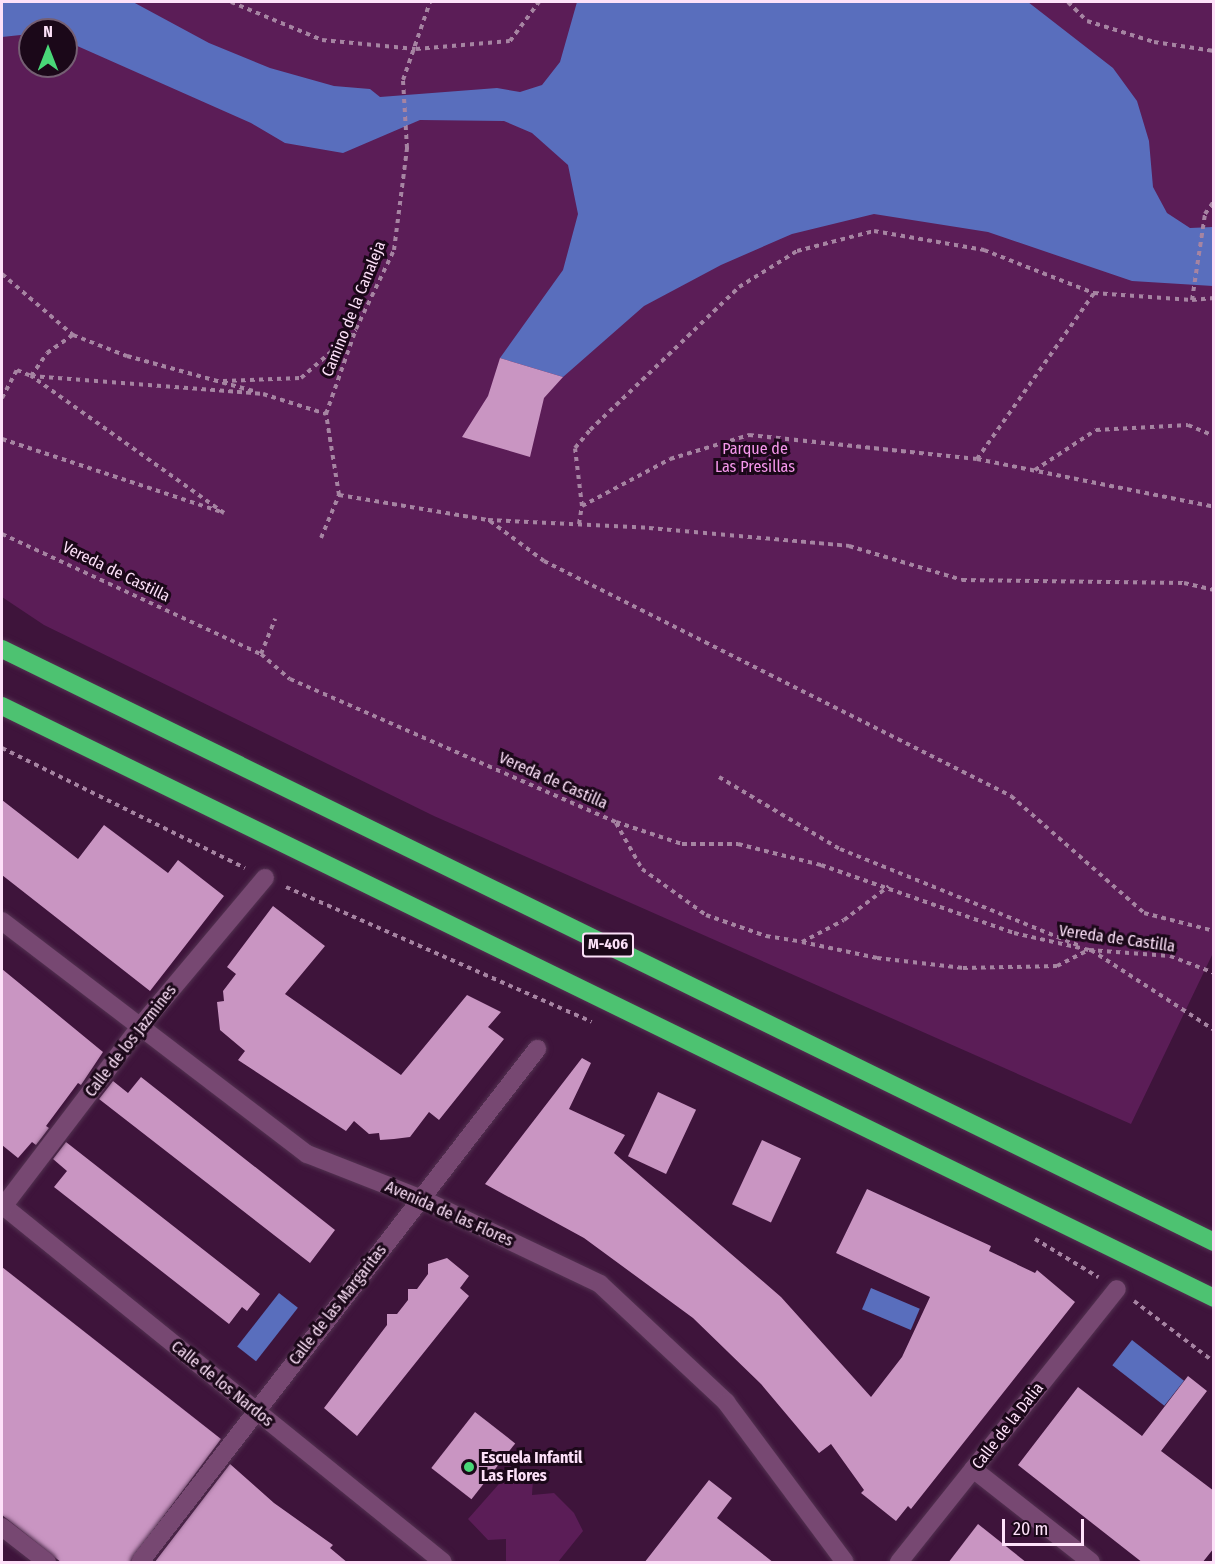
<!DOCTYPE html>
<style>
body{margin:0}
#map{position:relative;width:1215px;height:1564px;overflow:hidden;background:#3e143b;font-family:"Fira Sans Condensed",sans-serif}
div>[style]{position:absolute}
.green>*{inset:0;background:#5b1d57}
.water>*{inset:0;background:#596ebd;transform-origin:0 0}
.building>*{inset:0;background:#c995c2;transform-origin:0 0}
.path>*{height:4px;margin-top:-2px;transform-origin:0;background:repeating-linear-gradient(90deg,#a684a2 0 4.5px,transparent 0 9px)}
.roads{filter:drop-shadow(0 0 2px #533251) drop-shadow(0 0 2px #533251)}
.street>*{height:18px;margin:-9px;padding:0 9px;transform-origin:9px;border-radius:9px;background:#774872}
.highway>*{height:18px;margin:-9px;padding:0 9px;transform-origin:9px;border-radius:9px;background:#4dc271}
.dots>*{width:16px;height:16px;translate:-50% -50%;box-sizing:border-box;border:3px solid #1b0819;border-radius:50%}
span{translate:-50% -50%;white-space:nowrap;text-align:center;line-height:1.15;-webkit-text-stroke:6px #1b0819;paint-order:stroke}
.shield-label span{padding:2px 4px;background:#1b0819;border:2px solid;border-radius:4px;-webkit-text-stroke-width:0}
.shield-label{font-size:15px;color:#fde1f9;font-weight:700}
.street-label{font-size:16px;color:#fde1f9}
.park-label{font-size:16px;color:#f697ec}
.poi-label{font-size:16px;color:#fde1f9;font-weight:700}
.left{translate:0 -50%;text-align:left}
.frame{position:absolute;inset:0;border:3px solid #fde1f9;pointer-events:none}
.north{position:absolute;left:18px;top:18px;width:60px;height:60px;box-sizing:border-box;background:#1b0819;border:2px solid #755f73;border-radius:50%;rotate:0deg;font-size:16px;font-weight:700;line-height:24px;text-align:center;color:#fde1f9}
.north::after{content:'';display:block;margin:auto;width:21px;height:27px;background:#49d778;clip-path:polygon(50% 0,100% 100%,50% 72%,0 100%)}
.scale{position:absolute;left:1002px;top:1519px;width:82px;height:27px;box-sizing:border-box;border:3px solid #fde1f9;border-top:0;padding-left:8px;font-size:18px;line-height:21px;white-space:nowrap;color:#fde1f9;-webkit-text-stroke:4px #1b0819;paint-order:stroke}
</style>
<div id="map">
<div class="green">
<i style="clip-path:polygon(evenodd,2px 2px,1213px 2px,1213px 953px,1131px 1124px,434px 816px,44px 625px,2px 597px,2px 2px,30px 30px,66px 30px,66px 66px,30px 66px,30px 30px)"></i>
<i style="clip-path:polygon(514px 1467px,533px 1479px,532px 1495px,554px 1493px,574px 1513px,583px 1531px,558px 1562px,506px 1562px,506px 1539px,488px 1540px,468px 1519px)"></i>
</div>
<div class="water">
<i style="clip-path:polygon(2px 2px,133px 2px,209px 43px,270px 68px,334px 86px,370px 89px,380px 97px,497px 88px,520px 92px,542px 85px,560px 62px,577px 2px,1028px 2px,1113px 68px,1137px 101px,1149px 141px,1153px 187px,1167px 213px,1190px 228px,1213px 227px,1213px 286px,1132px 281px,988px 232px,874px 214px,792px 234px,721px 265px,644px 306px,563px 377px,500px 358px,563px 270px,578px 214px,568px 165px,532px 133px,504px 121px,420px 120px,343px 153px,285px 143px,251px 123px,66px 41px,66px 30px,30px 30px,30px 34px,2px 37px)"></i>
<i style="left:871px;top:1288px;width:53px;height:23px;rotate:23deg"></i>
<i style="left:279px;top:1293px;width:24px;height:68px;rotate:38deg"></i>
<i style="left:1132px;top:1340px;width:66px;height:32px;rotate:38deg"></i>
</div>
<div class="building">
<i style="clip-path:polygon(500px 358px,563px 377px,544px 398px,530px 457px,462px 437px,488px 396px)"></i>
<i style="clip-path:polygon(2px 800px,78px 859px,104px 825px,168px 873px,178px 860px,224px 896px,150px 991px,2px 875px)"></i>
<i style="clip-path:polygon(273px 906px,325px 946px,285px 994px,401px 1075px,467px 995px,501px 1012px,488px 1027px,504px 1039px,439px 1120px,429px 1112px,410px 1137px,394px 1139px,380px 1140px,379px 1133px,369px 1134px,354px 1121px,346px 1131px,238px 1060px,245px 1051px,220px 1030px,217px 1002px,224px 1001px,223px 991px,236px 974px,227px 967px)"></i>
<i style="clip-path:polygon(2px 969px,103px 1052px,81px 1085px,78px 1083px,46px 1126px,49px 1128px,36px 1145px,32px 1142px,18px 1158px,2px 1145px)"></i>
<i style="clip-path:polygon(582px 1058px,591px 1063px,569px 1109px,625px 1135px,614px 1153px,781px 1297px,871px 1397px,902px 1357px,930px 1297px,836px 1253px,867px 1189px,991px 1246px,989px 1251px,1035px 1273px,1037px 1270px,1075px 1302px,911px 1509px,908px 1506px,896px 1521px,861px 1493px,864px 1490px,831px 1444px,819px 1453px,761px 1384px,693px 1318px,584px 1238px,485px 1184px)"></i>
<i style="clip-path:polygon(141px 1077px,335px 1230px,310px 1263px,99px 1099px,113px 1081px,128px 1093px)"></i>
<i style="left:658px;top:1092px;width:42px;height:71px;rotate:25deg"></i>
<i style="left:762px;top:1140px;width:43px;height:71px;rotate:25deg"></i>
<i style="clip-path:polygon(66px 1142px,260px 1294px,247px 1311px,242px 1307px,229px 1324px,54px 1187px,67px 1171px,53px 1159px)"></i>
<i style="clip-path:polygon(447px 1258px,469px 1276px,460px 1288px,469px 1296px,357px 1436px,324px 1408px,387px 1325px,387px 1314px,397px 1314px,408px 1300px,408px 1289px,417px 1289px,428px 1274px,428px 1264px)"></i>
<i style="clip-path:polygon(2px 1267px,221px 1439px,129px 1563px,62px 1563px,2px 1515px)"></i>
<i style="clip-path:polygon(1188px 1376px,1207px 1391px,1161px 1451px,1214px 1491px,1214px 1548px,1202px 1563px,1143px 1563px,1018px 1465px,1078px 1387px,1142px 1436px)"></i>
<i style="left:475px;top:1412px;width:51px;height:71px;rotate:38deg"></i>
<i style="clip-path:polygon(230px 1464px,274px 1503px,333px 1545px,330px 1548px,348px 1563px,154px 1563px)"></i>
<i style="clip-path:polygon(709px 1480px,732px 1498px,717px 1518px,774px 1563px,644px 1563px)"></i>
<i style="clip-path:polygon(978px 1524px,1027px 1563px,948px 1563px)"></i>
</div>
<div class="path">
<i style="left:231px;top:2px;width:99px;rotate:22.7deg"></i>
<i style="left:322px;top:40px;width:94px;rotate:5.5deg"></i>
<i style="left:416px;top:49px;width:94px;rotate:-4.9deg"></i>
<i style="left:510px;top:41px;width:49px;rotate:-53.4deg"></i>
<i style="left:1068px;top:2px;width:27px;rotate:45deg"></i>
<i style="left:1087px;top:21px;width:70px;rotate:17.4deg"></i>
<i style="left:1154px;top:42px;width:61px;rotate:8.5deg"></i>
<i style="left:2px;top:274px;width:94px;rotate:40.7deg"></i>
<i style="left:73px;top:335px;width:58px;rotate:21.3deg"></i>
<i style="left:127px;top:356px;width:131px;rotate:15.5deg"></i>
<i style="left:1192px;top:300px;width:87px;rotate:-81.4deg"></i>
<i style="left:1205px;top:214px;width:16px;rotate:-55deg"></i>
<i style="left:223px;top:381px;width:78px;rotate:-2.2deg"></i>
<i style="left:301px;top:378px;width:73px;rotate:-41.1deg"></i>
<i style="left:263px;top:394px;width:66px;rotate:17.6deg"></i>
<i style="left:2px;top:398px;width:32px;rotate:-62deg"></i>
<i style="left:17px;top:370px;width:15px;rotate:23deg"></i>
<i style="left:31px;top:376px;width:28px;rotate:-55deg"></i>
<i style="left:47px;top:353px;width:32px;rotate:-35deg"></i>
<i style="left:2px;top:439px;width:234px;rotate:18.4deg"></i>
<i style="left:224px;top:513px;width:237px;rotate:-144.6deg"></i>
<i style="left:31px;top:376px;width:234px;rotate:4.4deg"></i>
<i style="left:977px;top:459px;width:242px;rotate:11.4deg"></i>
<i style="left:1035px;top:470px;width:73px;rotate:-33.3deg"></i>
<i style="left:1096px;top:430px;width:92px;rotate:-3.1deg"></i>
<i style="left:1188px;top:425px;width:28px;rotate:23deg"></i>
<i style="left:339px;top:495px;width:151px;rotate:9.5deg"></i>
<i style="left:488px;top:520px;width:161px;rotate:2.8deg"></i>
<i style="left:649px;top:528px;width:201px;rotate:5.1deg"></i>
<i style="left:849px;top:546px;width:118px;rotate:16.7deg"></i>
<i style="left:962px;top:580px;width:222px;rotate:0.8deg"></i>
<i style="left:1184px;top:583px;width:31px;rotate:13deg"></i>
<i style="left:582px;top:506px;width:58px;rotate:-96.9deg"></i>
<i style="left:575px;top:448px;width:23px;rotate:-50deg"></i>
<i style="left:590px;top:430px;width:207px;rotate:-43.8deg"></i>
<i style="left:739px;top:287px;width:68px;rotate:-31.8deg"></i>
<i style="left:797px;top:251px;width:80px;rotate:-14.6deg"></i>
<i style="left:874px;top:231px;width:112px;rotate:9.8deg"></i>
<i style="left:984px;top:250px;width:118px;rotate:21.4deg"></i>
<i style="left:490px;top:521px;width:67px;rotate:36.5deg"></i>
<i style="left:544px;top:561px;width:523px;rotate:26.71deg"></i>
<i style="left:1011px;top:796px;width:177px;rotate:41.3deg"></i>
<i style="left:1144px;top:913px;width:72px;rotate:14.4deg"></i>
<i style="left:579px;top:524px;width:18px;rotate:-81deg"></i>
<i style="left:582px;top:506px;width:100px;rotate:-28.1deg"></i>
<i style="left:670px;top:459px;width:83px;rotate:-16.9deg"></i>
<i style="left:749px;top:435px;width:229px;rotate:6deg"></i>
<i style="left:977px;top:459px;width:203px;rotate:-54.8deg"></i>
<i style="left:1094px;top:293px;width:98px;rotate:4.1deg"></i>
<i style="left:1192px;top:300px;width:22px;rotate:-5deg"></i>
<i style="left:2px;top:534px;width:285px;rotate:24.9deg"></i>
<i style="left:261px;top:654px;width:38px;rotate:41deg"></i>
<i style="left:290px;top:679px;width:356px;rotate:23.7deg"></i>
<i style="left:616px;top:822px;width:70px;rotate:18.4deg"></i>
<i style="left:682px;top:844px;width:56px"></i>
<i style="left:738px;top:844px;width:86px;rotate:14.2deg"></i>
<i style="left:821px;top:865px;width:205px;rotate:19.4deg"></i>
<i style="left:1014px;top:933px;width:77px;rotate:12.8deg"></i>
<i style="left:1089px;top:950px;width:81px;rotate:4.2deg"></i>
<i style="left:1170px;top:956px;width:47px;rotate:21.1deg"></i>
<i style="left:321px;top:538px;width:47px;rotate:-67.3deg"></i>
<i style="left:339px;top:495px;width:82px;rotate:-99.1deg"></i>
<i style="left:326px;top:414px;width:90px;rotate:-70.6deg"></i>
<i style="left:356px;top:329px;width:88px;rotate:-64.3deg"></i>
<i style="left:394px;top:250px;width:103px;rotate:-82.7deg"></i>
<i style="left:407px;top:148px;width:68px;rotate:-93.4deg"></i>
<i style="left:403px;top:80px;width:83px;rotate:-70.9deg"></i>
<i style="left:261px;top:654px;width:38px;rotate:-68deg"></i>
<i style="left:2px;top:748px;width:271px;rotate:26.3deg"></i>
<i style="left:719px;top:777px;width:141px;rotate:30.8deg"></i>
<i style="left:840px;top:849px;width:257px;rotate:22deg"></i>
<i style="left:616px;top:823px;width:53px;rotate:60.5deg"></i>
<i style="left:642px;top:869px;width:79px;rotate:35.7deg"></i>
<i style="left:706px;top:915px;width:64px;rotate:19.3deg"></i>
<i style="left:766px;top:936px;width:36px;rotate:9deg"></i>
<i style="left:802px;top:942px;width:47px;rotate:-27.6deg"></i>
<i style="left:844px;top:920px;width:56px;rotate:-37.1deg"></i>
<i style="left:286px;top:887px;width:334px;rotate:23.8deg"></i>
<i style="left:802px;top:942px;width:77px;rotate:12deg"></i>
<i style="left:877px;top:958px;width:87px;rotate:6.6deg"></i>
<i style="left:963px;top:968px;width:94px;rotate:-1.2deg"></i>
<i style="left:1057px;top:966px;width:36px;rotate:-27deg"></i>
<i style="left:1091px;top:950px;width:147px;rotate:33deg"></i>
<i style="left:1035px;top:1239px;width:74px;rotate:31.1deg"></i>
<i style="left:1134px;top:1301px;width:101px;rotate:37.3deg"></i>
</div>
<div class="roads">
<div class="street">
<i style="left:2px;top:921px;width:384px;rotate:37.4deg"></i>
<i style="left:307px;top:1154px;width:123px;rotate:21.4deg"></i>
<i style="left:422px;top:1199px;width:197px;rotate:25.5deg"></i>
<i style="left:600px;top:1284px;width:173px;rotate:43.1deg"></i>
<i style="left:726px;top:1402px;width:199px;rotate:53.4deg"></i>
<i style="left:2px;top:1205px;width:567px;rotate:38.99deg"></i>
<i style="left:2px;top:1208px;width:226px;rotate:-52.7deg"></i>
<i style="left:139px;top:1028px;width:196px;rotate:-50deg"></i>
<i style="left:973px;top:1469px;width:150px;rotate:38.2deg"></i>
<i style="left:2px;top:1527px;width:57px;rotate:37.9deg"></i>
<i style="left:140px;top:1562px;width:649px;rotate:-52.26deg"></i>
<i style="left:899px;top:1562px;width:349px;rotate:-51.4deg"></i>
</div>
<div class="highway">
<i style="left:2px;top:649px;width:1349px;rotate:26.07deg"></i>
<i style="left:2px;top:706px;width:1349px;rotate:26.03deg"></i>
</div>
</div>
<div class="dots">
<i style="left:469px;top:1467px;background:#49d778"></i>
</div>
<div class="shield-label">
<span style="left:608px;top:945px">M-406</span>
</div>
<div class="street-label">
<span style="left:354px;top:309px;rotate:-68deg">Camino de la Canaleja</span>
<span style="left:116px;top:572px;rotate:26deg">Vereda de Castilla</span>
<span style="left:553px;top:781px;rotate:24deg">Vereda de Castilla</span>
<span style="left:1117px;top:939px;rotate:8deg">Vereda de Castilla</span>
<span style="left:131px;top:1041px;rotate:-52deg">Calle de los Jazmines</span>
<span style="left:449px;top:1214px;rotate:24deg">Avenida de las Flores</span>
<span style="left:338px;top:1305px;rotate:-52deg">Calle de las Margaritas</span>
<span style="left:222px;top:1384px;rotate:39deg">Calle de los Nardos</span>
<span style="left:1008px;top:1426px;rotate:-52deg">Calle de la Dalia</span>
</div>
<div class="park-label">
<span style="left:755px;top:458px">Parque de<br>Las Presillas</span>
</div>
<div class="poi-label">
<span class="left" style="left:481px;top:1467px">Escuela Infantil<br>Las Flores</span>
</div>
<div class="frame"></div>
<div class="north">N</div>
<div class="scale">20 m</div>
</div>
